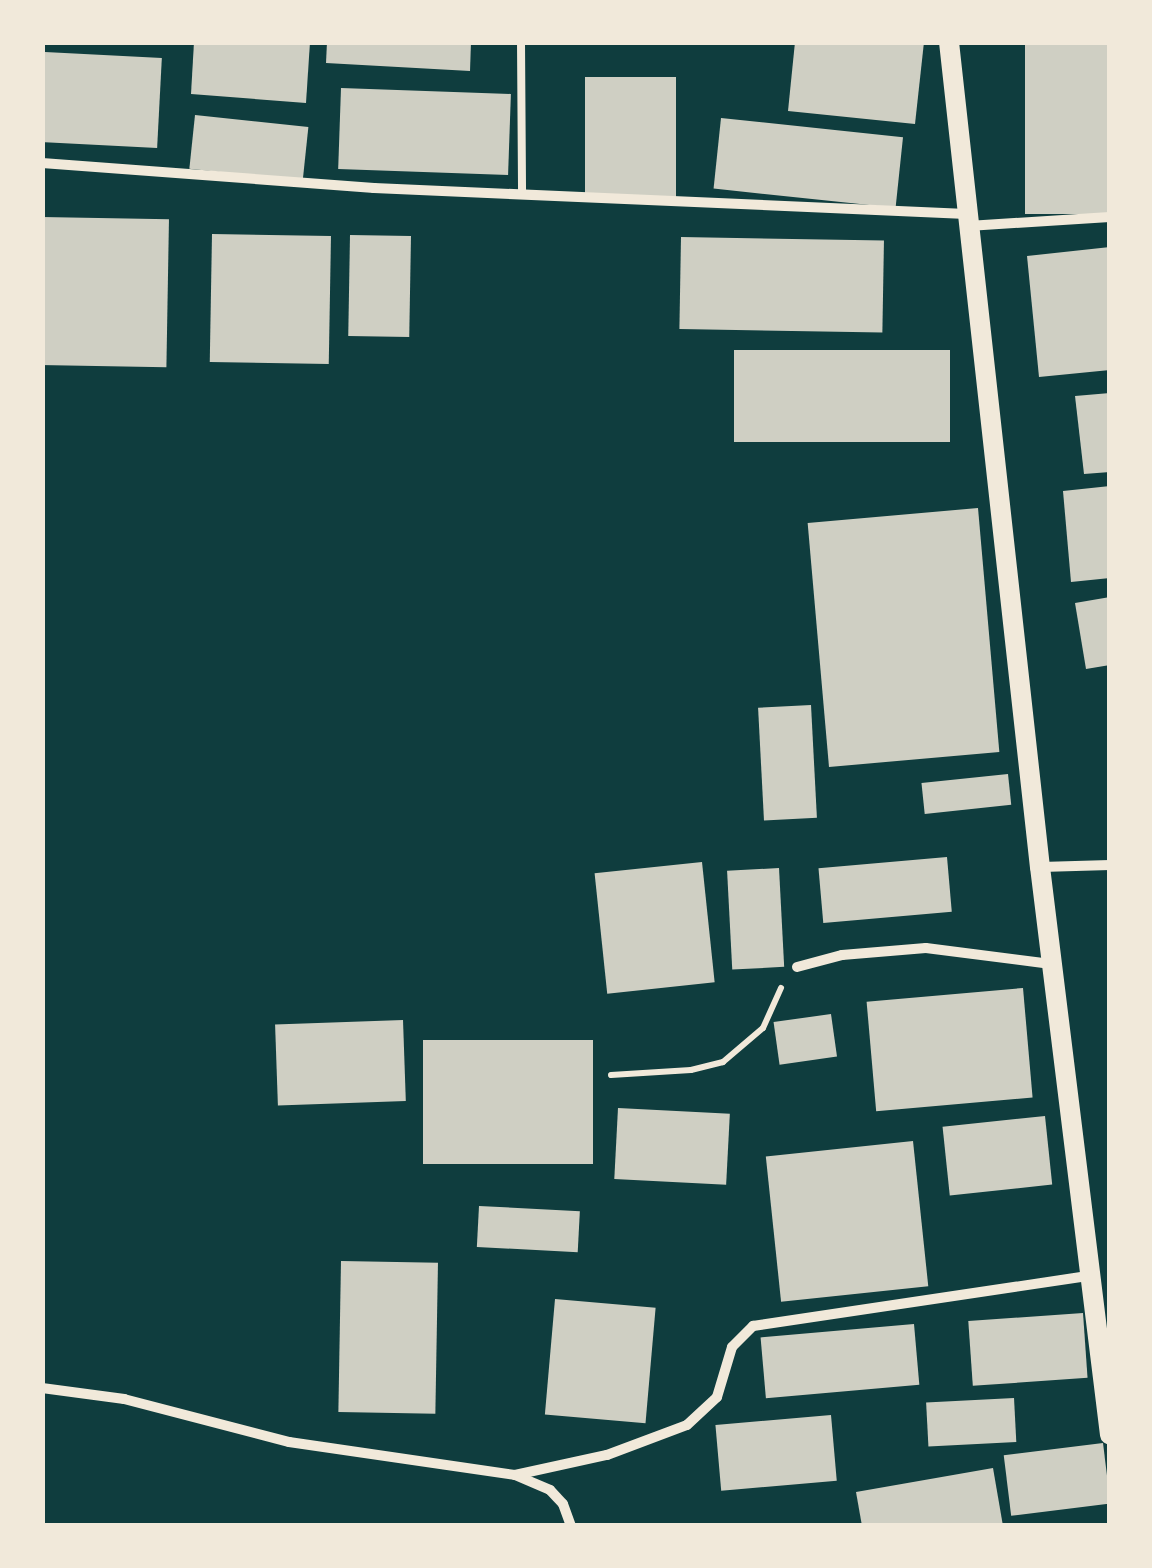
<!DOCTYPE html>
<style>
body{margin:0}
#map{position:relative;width:1152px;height:1568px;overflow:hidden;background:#0f3d3e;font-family:"Sofia Sans Condensed",sans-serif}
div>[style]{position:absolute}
.building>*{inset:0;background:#cfcfc3;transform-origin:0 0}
.path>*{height:6px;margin:-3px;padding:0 3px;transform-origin:3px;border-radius:3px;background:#f1e9da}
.service>*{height:8px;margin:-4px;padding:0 4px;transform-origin:4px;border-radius:4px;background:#f1e9da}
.minor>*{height:10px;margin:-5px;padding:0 5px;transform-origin:5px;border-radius:5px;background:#f1e9da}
.secondary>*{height:20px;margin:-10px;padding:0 10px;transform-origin:10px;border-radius:10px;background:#f1e9da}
span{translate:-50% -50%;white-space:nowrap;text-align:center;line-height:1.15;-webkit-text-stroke:10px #f1e9da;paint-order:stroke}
.frame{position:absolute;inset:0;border:45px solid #f1e9da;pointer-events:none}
</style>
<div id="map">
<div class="building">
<i style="clip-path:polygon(194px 42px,310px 42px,306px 103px,191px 94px)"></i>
<i style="clip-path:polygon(327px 42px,471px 42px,470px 71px,326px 63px)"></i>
<i style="clip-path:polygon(795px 42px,924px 42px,915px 124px,788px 111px)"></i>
<i style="left:1025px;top:42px;width:85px;height:172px"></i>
<i style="left:45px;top:52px;width:117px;height:90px;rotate:3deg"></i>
<i style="left:585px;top:77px;width:91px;height:121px"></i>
<i style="left:341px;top:88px;width:170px;height:81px;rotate:2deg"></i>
<i style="left:195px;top:115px;width:114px;height:54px;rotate:6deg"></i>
<i style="left:721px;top:118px;width:183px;height:71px;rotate:6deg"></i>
<i style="left:42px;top:217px;width:127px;height:148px;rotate:1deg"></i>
<i style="left:212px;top:234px;width:119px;height:128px;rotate:1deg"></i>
<i style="left:350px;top:235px;width:61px;height:101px;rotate:1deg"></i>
<i style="left:681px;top:237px;width:203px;height:92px;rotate:1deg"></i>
<i style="clip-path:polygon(1110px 247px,1110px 370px,1039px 377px,1027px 256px)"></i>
<i style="left:950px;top:350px;width:92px;height:216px;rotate:90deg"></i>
<i style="clip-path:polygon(1110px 393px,1110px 472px,1084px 474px,1075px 396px)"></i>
<i style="clip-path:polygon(1110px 486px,1110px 578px,1071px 582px,1063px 491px)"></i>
<i style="left:978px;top:508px;width:245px;height:171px;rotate:85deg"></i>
<i style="clip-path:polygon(1110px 597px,1110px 665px,1086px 669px,1075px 603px)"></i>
<i style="left:811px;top:705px;width:113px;height:53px;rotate:87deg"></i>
<i style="left:1008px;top:774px;width:31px;height:87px;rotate:84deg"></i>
<i style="left:947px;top:857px;width:55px;height:129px;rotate:85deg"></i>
<i style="left:702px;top:862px;width:121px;height:108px;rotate:84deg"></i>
<i style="left:779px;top:868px;width:99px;height:52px;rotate:87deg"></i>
<i style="left:1023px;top:988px;width:110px;height:157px;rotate:85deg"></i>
<i style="left:831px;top:1014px;width:43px;height:58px;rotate:82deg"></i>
<i style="left:403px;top:1020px;width:81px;height:128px;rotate:88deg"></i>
<i style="left:593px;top:1040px;width:124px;height:170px;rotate:90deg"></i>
<i style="left:618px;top:1108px;width:112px;height:71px;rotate:3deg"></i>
<i style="left:1045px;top:1116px;width:69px;height:103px;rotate:84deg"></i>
<i style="left:913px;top:1141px;width:146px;height:148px;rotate:84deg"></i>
<i style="left:479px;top:1206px;width:101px;height:41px;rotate:3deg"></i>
<i style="left:341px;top:1261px;width:97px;height:151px;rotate:1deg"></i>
<i style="left:555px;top:1299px;width:101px;height:116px;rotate:5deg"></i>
<i style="left:1083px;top:1313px;width:65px;height:115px;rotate:86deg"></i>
<i style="left:914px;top:1324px;width:61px;height:154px;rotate:85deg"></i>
<i style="left:1014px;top:1398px;width:44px;height:88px;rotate:87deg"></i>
<i style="left:831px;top:1415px;width:66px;height:116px;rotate:85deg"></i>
<i style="left:1103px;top:1443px;width:61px;height:100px;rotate:83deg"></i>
<i style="clip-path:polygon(993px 1468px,1003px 1526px,862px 1526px,856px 1492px)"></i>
</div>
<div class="path">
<i style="left:611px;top:1075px;width:80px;rotate:-3.6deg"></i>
<i style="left:691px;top:1070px;width:33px;rotate:-14deg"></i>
<i style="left:723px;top:1062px;width:52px;rotate:-40.4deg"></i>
<i style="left:763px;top:1028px;width:44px;rotate:-65.8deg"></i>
</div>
<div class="service">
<i style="left:521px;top:42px;width:153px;rotate:89.6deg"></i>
</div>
<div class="minor">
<i style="left:42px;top:163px;width:333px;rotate:4.3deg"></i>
<i style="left:374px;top:188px;width:593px;rotate:2.51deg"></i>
<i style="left:968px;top:226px;width:142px;rotate:-3.6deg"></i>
<i style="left:1041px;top:867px;width:69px;rotate:-1.7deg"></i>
<i style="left:797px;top:967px;width:47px;rotate:-14.9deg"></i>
<i style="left:842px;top:955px;width:84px;rotate:-4.8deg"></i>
<i style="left:926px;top:948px;width:126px;rotate:7.3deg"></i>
<i style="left:42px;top:1388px;width:83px;rotate:7.6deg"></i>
<i style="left:124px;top:1399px;width:171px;rotate:14.6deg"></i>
<i style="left:289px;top:1442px;width:228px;rotate:8.3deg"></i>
<i style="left:515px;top:1475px;width:38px;rotate:23deg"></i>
<i style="left:550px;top:1490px;width:19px;rotate:47deg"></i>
<i style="left:563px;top:1504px;width:23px;rotate:70deg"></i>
<i style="left:515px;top:1475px;width:94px;rotate:-12.3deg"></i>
<i style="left:607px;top:1455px;width:85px;rotate:-20.6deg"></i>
<i style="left:687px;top:1425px;width:41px;rotate:-43deg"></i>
<i style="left:717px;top:1397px;width:52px;rotate:-73.3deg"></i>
<i style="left:732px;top:1347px;width:30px;rotate:-45deg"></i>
<i style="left:753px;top:1326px;width:340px;rotate:-8.5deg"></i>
</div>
<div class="secondary">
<i style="left:949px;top:42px;width:830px;rotate:83.71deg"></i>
<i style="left:1040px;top:867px;width:572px;rotate:82.97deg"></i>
</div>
<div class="frame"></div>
</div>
